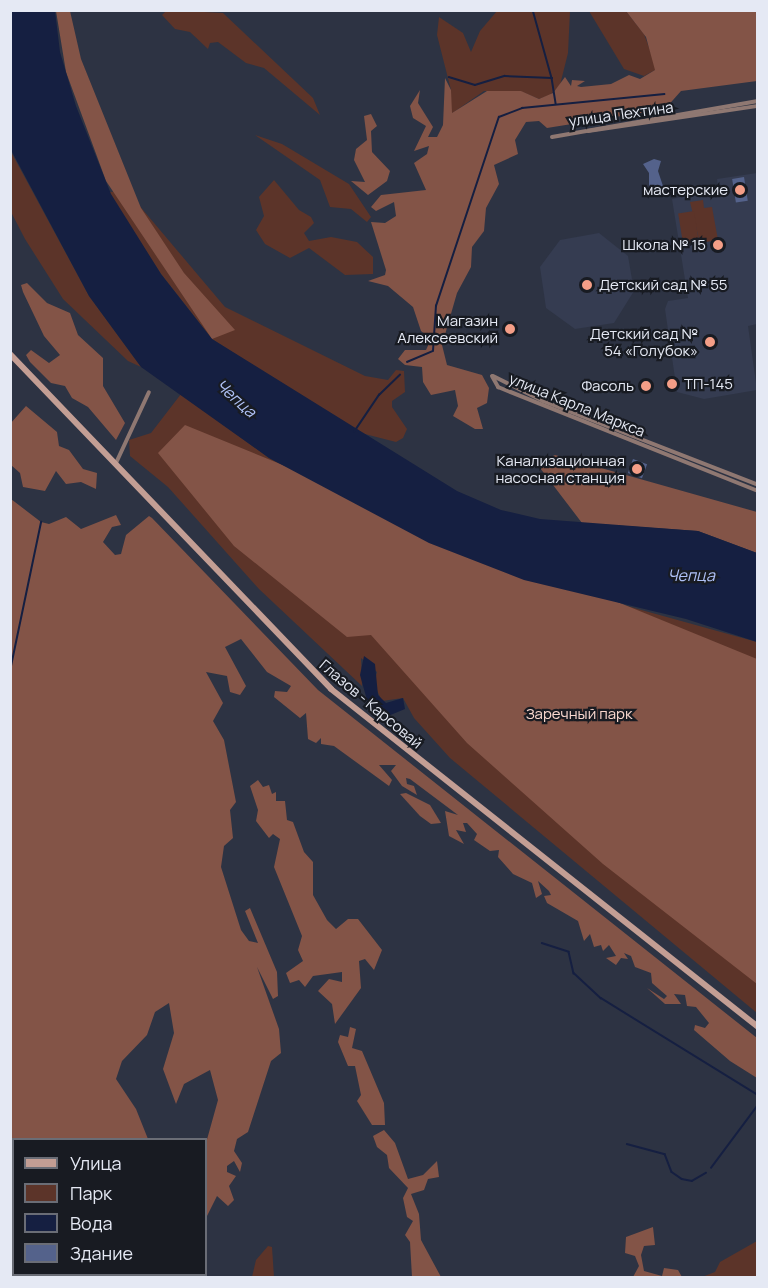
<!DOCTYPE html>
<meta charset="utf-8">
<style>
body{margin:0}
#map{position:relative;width:768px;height:1288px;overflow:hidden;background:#2d3343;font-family:Manrope,sans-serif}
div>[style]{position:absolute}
.built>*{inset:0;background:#353c51}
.green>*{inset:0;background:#5c3429;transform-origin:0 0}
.forest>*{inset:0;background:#835447}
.water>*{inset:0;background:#151f41}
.stream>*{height:1.5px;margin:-0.75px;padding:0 0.75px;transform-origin:0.75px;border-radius:0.75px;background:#151f41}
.building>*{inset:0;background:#54628b;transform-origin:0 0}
.minor>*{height:4px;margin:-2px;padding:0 2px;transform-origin:2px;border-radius:2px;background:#8f7872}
.secondary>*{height:6px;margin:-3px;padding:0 3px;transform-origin:3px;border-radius:3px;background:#c39e94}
.dots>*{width:16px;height:16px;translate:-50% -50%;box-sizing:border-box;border:3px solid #181b22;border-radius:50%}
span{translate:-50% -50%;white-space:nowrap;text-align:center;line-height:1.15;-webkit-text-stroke:4.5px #181b22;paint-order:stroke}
.street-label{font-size:15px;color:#e5e9f4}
.poi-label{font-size:15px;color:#e5e9f4}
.right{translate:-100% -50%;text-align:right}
.left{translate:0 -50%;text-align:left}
.park-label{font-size:15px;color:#f9d8cf}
.water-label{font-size:16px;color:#afc1f6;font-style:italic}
.frame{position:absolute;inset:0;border:12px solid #e5e9f4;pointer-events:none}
.legend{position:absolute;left:12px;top:1138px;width:195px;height:138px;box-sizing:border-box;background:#181b22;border:2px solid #6a6d76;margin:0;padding:8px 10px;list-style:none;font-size:18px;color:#e5e9f4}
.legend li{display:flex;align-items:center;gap:12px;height:30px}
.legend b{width:30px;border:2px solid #6a6d76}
</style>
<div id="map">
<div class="built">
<i style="clip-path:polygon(757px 173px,757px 324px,748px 326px,757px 390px,704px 399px,677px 392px,665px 309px,668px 301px,688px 298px,672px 199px,718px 189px,717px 179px)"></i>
<i style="clip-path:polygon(599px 233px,628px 256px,634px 291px,614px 323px,575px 329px,546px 308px,540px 267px,560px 240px)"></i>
</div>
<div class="green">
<i style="clip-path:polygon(167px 10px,223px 13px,313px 98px,320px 115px,264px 68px,246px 63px,218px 42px,210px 43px,208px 49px,190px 32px,175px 29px,162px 15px)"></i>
<i style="clip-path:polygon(497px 11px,570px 11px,568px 53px,560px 85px,550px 95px,539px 99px,520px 91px,484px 91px,451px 114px,451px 90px,437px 35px,439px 17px,463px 33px,471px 52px,480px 31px)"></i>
<i style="clip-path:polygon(589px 11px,626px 11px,644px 34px,657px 69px,644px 76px,624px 69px)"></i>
<i style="clip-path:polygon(255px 135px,282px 144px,349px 184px,371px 217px,367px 222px,351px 209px,330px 207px,320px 180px)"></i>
<i style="clip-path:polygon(10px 150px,89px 296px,141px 367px,128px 361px,63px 299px,25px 239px,11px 212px)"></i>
<i style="clip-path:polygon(274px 180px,299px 210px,311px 217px,314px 223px,304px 233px,309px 241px,331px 237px,357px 242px,373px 257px,373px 274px,345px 275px,309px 248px,290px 258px,265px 244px,256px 230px,264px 216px,259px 197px)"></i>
<i style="clip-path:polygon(127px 191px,225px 307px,365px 376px,388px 380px,396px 370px,404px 371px,405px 392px,392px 401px,392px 407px,407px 429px,403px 438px,396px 442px,357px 432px,212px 339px,161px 274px,108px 192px)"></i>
<i style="clip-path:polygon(703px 200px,704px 208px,712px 207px,718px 240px,700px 243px,690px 202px)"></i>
<i style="left:694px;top:211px;width:31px;height:16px;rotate:81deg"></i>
<i style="clip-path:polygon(181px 394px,269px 458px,381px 519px,609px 601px,757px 642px,757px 1013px,450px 758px,414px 718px,403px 698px,382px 701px,374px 684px,377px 672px,361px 658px,362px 686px,259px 589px,168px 487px,130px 456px,129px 440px,151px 433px)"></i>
<i style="clip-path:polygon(757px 1241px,756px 1277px,702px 1277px,715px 1272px,720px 1262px)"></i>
<i style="clip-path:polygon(268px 1246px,272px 1247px,274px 1277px,252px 1277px,256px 1260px)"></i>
</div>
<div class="forest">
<i style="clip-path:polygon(56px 11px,70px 11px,81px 59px,141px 208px,184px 273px,235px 330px,212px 339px,106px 181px,66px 72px)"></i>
<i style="clip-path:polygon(626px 11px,757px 11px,757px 81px,681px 91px,665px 109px,547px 128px,539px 121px,526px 122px,515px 140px,518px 154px,494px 165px,499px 184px,486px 208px,484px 231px,472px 247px,471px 267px,457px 293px,442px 345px,447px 365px,482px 375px,489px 388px,487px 403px,477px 408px,483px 429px,475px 429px,453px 416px,458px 406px,455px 390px,431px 395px,423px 382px,422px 367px,405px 365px,398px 359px,405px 350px,426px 350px,431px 339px,421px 331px,413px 307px,388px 286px,368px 281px,385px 275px,386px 270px,371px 222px,385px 223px,396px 216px,394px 202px,376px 211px,371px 207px,381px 195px,426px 190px,414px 163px,427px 154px,429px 146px,414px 151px,426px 126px,413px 118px,410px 106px,420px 90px,418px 103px,433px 127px,428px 137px,437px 137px,443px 125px,445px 78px,451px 90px,452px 113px,487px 91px,521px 91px,539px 99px,553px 93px,565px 77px,571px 86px,572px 80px,585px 81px,577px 86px,581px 87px,611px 84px,629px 75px,640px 79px,655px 70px,646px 37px)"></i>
<i style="clip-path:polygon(371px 114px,377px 126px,371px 131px,372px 152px,390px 171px,387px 181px,368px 195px,351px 181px,365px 182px,354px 160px,356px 149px,367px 140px,364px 116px)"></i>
<i style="clip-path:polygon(27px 283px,47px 303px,70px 313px,78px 335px,103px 358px,103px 386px,125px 423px,116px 440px,88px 407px,72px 398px,65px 386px,51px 383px,30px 362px,26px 355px,31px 350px,49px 363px,60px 355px,44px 336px,23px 292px,21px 285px)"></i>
<i style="clip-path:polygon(26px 406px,57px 432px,59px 446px,69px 450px,83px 469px,97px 473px,96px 489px,81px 482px,66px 484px,56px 471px,45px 491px,23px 487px,20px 473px,11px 465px,10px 424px)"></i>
<i style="clip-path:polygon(185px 425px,757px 659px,757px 984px,603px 864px,467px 743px,371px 635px,347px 637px,234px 546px,158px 453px)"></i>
<i style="clip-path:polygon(555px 455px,757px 512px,757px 553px,698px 531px,582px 523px,537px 464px)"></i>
<i style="clip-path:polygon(11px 499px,41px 522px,49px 524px,66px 517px,81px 529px,116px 515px,121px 525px,112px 527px,103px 542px,115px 555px,121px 554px,126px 535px,149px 516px,152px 518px,318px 690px,757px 1038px,757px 1078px,730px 1061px,694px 1030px,695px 1025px,705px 1028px,709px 1023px,696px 1007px,687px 1006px,685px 995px,674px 994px,681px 1004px,665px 1004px,647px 988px,664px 999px,667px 996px,652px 983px,651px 973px,635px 967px,631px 956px,624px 953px,628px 959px,621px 958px,616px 965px,606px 958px,616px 956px,609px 945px,603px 951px,601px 945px,594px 947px,590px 934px,584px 941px,578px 921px,547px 903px,544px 896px,551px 895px,549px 891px,538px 881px,542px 894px,536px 898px,532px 883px,513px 874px,498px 857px,499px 850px,490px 851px,474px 840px,477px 834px,467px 823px,463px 823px,466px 832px,456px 830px,464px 844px,449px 836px,445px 811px,458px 815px,410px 779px,406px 778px,407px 784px,414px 786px,417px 795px,402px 786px,391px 771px,396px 765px,379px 765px,392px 780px,389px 786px,334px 746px,321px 744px,321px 738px,316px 743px,308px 739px,306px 713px,300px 718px,274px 697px,275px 691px,287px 692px,291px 686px,267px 672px,241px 639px,225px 647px,246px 686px,240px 695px,230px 692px,227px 676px,206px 672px,223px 703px,213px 721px,224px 740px,236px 802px,230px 810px,233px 838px,224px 846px,221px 867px,241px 930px,249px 941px,258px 943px,245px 911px,250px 908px,277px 972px,278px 996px,273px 999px,257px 967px,279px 1029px,281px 1053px,271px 1061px,248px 1132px,237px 1139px,234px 1151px,242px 1163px,240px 1172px,234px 1161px,227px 1166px,227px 1172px,236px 1176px,229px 1186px,234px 1200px,228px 1206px,217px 1196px,206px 1218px,206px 1143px,218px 1100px,210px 1070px,184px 1084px,176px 1104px,163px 1069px,174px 1033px,169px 1003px,155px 1012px,147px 1035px,122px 1061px,116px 1079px,136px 1109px,148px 1139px,14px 1140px,14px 1274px,183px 1277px,11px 1277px)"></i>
<i style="clip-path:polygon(258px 780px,263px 787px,269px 785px,272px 794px,276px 792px,276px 801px,285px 801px,287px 820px,293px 822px,304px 852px,313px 862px,313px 895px,327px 920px,336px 929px,348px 919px,358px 919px,382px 950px,374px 970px,365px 959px,359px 961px,361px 988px,335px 1024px,332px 1004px,318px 991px,329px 979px,342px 982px,342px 972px,313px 976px,305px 987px,299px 980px,290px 983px,286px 973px,303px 961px,298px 950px,302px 936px,274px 867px,280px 839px,273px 834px,269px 838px,256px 821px,258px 810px,250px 786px)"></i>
<i style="clip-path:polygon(406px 793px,430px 805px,441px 823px,431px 824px,420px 816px,400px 794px)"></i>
<i style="clip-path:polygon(350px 1027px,356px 1029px,352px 1048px,362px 1051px,384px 1103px,385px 1125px,372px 1125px,357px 1101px,361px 1095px,355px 1066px,348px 1066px,338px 1042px,340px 1035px,348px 1037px)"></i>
<i style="clip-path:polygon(384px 1130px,395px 1143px,408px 1179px,423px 1175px,437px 1161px,439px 1177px,428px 1179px,424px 1190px,411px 1194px,419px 1214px,421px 1240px,441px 1277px,412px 1277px,410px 1242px,405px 1235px,413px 1221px,407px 1217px,403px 1198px,408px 1188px,389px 1168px,387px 1155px,377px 1147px,373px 1136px)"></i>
<i style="clip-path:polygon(653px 1227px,655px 1245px,644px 1246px,641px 1255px,644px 1271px,662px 1276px,664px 1268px,678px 1270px,682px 1277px,633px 1277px,639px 1266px,635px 1256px,625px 1253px,626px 1237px)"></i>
</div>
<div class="water">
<i style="clip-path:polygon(10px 11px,55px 11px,60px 52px,76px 106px,111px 194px,161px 274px,212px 339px,457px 491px,501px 510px,540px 519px,698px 531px,757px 553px,757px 642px,686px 619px,524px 580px,429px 543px,269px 458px,141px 367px,89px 296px,11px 150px)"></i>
<i style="clip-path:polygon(364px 656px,375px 664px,378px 695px,386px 703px,403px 698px,405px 709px,388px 716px,367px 700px,360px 675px)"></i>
</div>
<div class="stream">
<i style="left:533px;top:10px;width:71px;rotate:74.4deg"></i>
<i style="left:449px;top:77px;width:27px;rotate:17deg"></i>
<i style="left:475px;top:85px;width:31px;rotate:-17deg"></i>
<i style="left:505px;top:76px;width:47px;rotate:2.4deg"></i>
<i style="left:552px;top:78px;width:26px;rotate:81deg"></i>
<i style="left:407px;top:362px;width:28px;rotate:-23deg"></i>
<i style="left:433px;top:351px;width:45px;rotate:-86.2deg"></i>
<i style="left:436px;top:306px;width:199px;rotate:-71.6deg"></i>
<i style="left:499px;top:117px;width:25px;rotate:-21deg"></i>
<i style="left:522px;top:108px;width:143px;rotate:-5.6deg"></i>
<i style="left:354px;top:432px;width:45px;rotate:-56deg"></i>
<i style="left:379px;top:395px;width:29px;rotate:-44deg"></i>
<i style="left:10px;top:671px;width:152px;rotate:-78.2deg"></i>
<i style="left:542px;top:943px;width:28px;rotate:18deg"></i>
<i style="left:569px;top:952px;width:22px;rotate:77deg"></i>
<i style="left:574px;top:973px;width:37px;rotate:43deg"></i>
<i style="left:601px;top:998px;width:185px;rotate:31.7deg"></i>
<i style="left:627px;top:1144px;width:39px;rotate:15deg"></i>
<i style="left:665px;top:1154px;width:19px;rotate:69deg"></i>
<i style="left:672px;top:1172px;width:12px;rotate:35deg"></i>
<i style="left:682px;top:1179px;width:10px;rotate:11deg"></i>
<i style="left:692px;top:1181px;width:16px;rotate:-30deg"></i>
<i style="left:711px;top:1168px;width:79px;rotate:-53.3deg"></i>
</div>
<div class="building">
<i style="clip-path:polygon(654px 159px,661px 161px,658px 171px,664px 189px,655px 193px,649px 192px,649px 173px,643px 164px)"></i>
<i style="left:744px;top:177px;width:24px;height:12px;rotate:81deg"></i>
<i style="left:633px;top:459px;width:15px;height:15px;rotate:20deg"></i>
</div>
<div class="minor">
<i style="left:588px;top:131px;width:172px;rotate:-8.4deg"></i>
<i style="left:552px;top:137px;width:209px;rotate:-9.9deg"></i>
<i style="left:492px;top:376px;width:13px;rotate:61deg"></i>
<i style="left:498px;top:387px;width:280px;rotate:21.8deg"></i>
<i style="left:493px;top:376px;width:56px;rotate:26.6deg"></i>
<i style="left:543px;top:401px;width:231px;rotate:21.3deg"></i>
<i style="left:116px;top:463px;width:78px;rotate:-65.1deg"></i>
</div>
<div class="secondary">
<i style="left:10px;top:354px;width:464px;rotate:46.2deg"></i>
<i style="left:331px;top:689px;width:545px;rotate:38.36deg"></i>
</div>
<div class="dots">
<i style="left:740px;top:190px;background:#f49e87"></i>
<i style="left:718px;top:245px;background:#f49e87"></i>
<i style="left:587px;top:285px;background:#f49e87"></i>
<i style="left:510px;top:329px;background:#f49e87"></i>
<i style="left:710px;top:342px;background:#f49e87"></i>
<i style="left:672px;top:384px;background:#f49e87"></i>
<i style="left:646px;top:386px;background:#f49e87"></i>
<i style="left:637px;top:469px;background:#f49e87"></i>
</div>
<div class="street-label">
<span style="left:621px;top:114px;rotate:-8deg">улица Пехтина</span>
<span style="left:577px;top:405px;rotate:22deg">улица Карла Маркса</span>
<span style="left:371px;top:704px;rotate:40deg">Глазов - Карсовай</span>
</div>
<div class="poi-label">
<span class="right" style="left:728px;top:190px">мастерские</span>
<span class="right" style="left:706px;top:245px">Школа № 15</span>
<span class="left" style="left:599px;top:285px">Детский сад № 55</span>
<span class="right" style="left:498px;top:329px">Магазин<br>Алексеевский</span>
<span class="right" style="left:698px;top:342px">Детский сад №<br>54 «Голубок»</span>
<span class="left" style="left:684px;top:384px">ТП-145</span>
<span class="right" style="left:634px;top:386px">Фасоль</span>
<span class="right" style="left:625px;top:469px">Канализационная<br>насосная станция</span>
</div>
<div class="park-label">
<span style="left:579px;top:714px">Заречный парк</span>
</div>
<div class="water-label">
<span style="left:236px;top:398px;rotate:42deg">Чепца</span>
<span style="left:691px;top:575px">Чепца</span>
</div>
<div class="frame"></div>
<ul class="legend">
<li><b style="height:8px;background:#c39e94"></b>Улица</li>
<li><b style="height:16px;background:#5c3429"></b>Парк</li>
<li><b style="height:16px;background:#151f41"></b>Вода</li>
<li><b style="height:16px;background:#54628b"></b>Здание</li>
</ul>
</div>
